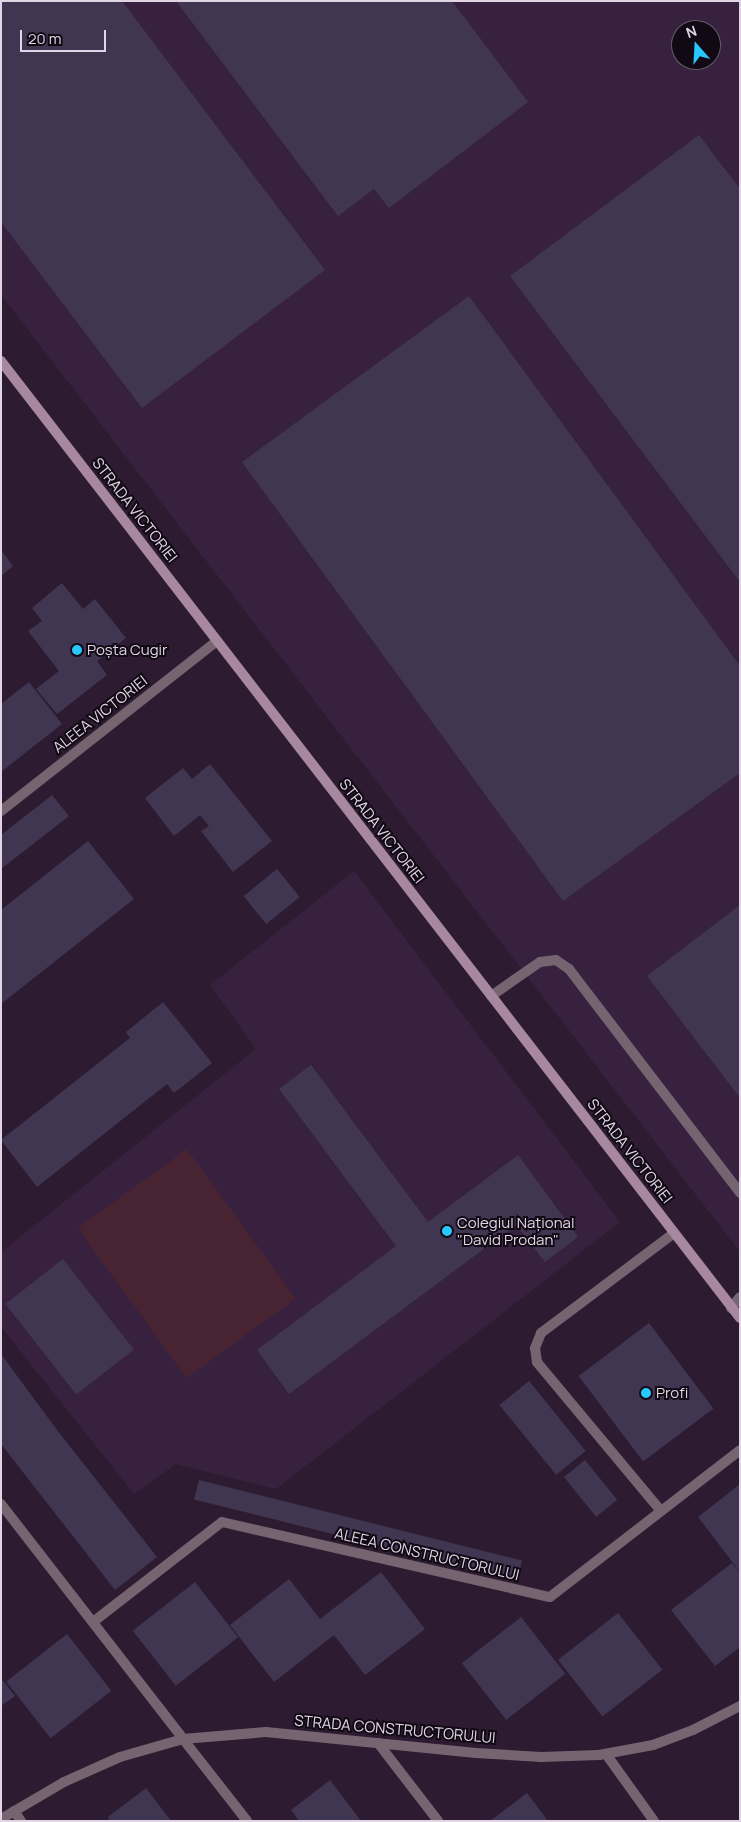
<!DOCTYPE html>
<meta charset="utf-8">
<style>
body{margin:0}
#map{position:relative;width:741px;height:1822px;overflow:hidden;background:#2d1b32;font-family:Manrope,sans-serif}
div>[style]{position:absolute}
.built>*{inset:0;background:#37213e}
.green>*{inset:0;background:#482433;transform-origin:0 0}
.building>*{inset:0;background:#403652;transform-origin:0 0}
.service>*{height:10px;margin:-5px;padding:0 5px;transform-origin:5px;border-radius:5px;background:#776471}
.minor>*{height:10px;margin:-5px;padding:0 5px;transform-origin:5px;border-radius:5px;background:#776471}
.tertiary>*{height:10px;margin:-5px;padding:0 5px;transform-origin:5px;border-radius:5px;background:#776471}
.secondary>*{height:10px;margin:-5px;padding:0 5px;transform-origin:5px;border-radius:5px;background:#a7889e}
.dots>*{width:14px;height:14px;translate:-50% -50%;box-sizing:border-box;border:2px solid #110913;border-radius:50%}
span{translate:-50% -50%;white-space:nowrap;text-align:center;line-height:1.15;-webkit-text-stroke:4px #110913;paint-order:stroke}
.street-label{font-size:15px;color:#e1d5e5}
.poi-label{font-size:15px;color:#e1d5e5}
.left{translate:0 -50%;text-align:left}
.frame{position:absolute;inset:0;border:2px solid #e1d5e5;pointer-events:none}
.north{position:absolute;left:671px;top:20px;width:50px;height:50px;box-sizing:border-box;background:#110913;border:1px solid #645b67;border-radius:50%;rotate:341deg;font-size:14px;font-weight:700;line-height:20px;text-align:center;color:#e1d5e5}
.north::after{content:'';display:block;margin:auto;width:18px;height:22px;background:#28c8ff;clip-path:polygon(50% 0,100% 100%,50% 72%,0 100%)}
.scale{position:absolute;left:20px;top:30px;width:86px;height:22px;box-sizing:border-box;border:2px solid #e1d5e5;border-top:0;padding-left:6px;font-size:15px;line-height:18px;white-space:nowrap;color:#e1d5e5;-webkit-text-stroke:4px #110913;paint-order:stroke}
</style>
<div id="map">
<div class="built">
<i style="clip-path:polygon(evenodd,1px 1px,740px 1px,740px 1252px,1px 295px,1px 1px,681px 30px,711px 30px,711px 60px,681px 60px,681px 30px)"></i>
<i style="clip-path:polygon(354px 871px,620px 1222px,276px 1489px,176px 1464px,134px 1494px,1px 1327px,1px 1252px,256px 1049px,210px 985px)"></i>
</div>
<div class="green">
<i style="left:187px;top:1149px;width:185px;height:135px;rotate:54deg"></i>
</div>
<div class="building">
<i style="clip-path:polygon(1px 1px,122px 1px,325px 270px,142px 408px,1px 222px)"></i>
<i style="clip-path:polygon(176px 1px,452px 1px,528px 102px,389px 208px,374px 189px,338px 216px)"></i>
<i style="clip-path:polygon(699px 135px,740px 189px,740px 582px,510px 276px)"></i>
<i style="clip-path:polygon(469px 296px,740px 666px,740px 773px,563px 901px,242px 462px)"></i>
<i style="clip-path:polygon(1px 550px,13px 566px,1px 576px)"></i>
<i style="clip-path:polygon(62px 583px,83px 609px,95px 599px,126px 638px,97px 661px,107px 675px,57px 714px,36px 689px,59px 671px,28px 631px,42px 621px,32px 608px)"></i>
<i style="clip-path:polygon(29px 682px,62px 724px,1px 772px,1px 704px)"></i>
<i style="clip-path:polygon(210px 764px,272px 841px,233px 872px,201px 831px,209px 826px,200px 815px,174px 836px,145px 798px,183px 768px,192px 779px)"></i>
<i style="clip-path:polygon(52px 795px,69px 816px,1px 869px,1px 835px)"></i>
<i style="clip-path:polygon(88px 841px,134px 899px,1px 1004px,1px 910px)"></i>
<i style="left:277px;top:869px;width:36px;height:43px;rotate:51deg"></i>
<i style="clip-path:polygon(740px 905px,740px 1098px,647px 976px)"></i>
<i style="clip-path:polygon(163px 1002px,212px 1063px,174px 1093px,167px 1084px,37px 1187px,1px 1140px,130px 1038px,126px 1032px)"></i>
<i style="clip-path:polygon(311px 1065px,428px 1222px,518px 1155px,578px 1237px,545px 1262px,516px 1225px,289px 1394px,257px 1350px,396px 1246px,279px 1089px)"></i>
<i style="left:63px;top:1259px;width:115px;height:73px;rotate:52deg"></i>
<i style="left:649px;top:1323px;width:107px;height:88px;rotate:53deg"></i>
<i style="clip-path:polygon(1px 1354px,57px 1430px,157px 1557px,115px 1590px,1px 1444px)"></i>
<i style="left:529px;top:1381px;width:90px;height:38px;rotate:51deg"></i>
<i style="left:585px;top:1460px;width:51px;height:27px;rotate:51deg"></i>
<i style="left:199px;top:1480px;width:333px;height:20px;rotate:14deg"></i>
<i style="clip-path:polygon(740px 1484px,740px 1572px,698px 1517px)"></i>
<i style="clip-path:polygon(732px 1563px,740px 1573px,740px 1647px,715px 1666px,671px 1610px)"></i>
<i style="clip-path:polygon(381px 1572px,425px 1629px,365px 1675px,334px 1635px,274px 1682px,230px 1625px,289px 1579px,320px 1619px)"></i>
<i style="left:195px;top:1582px;width:70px;height:79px;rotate:52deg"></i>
<i style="left:618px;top:1613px;width:72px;height:76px;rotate:52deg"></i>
<i style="left:521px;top:1617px;width:72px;height:75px;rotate:52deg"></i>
<i style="left:67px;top:1634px;width:72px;height:77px;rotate:52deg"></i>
<i style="clip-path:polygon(1px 1678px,15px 1696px,1px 1706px)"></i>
<i style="clip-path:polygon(330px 1780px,361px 1821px,299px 1821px,291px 1810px)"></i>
<i style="clip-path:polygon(146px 1788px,171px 1821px,110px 1821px,108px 1817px)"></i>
<i style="clip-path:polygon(527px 1793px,548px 1821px,490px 1821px)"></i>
</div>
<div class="service">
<i style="left:491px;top:996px;width:60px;rotate:-34.8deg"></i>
<i style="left:540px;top:962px;width:16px;rotate:-7deg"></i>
<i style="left:556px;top:960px;width:16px;rotate:35deg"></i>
<i style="left:569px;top:969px;width:282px;rotate:52.6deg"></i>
<i style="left:731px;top:1308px;width:14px;rotate:-51deg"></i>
<i style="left:661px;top:1511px;width:194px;rotate:-129.8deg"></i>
<i style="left:537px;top:1362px;width:14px;rotate:-98deg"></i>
<i style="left:535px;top:1348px;width:16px;rotate:-68deg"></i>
<i style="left:541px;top:1333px;width:166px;rotate:-36.9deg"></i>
<i style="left:93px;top:1622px;width:163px;rotate:-37.8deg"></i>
<i style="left:222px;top:1522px;width:336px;rotate:12.9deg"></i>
<i style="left:550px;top:1597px;width:240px;rotate:-37.7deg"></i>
<i style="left:183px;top:1739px;width:104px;rotate:52deg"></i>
<i style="left:378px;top:1743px;width:98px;rotate:52.4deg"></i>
<i style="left:606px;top:1754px;width:82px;rotate:54.4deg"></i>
<i style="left:14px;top:1811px;width:12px;rotate:55deg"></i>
</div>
<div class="minor">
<i style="left:1px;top:811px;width:275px;rotate:-38.2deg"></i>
<i style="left:1px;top:1504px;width:297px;rotate:52.2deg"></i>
</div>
<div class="tertiary">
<i style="left:1px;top:1819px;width:73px;rotate:-30.4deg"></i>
<i style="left:64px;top:1782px;width:61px;rotate:-24.1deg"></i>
<i style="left:120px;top:1757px;width:66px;rotate:-15.9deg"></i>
<i style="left:183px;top:1739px;width:83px;rotate:-4.8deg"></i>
<i style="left:266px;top:1732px;width:211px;rotate:5.7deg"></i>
<i style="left:476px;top:1753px;width:65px;rotate:3.5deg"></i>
<i style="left:541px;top:1757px;width:58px;rotate:-2deg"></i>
<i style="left:599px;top:1755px;width:55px;rotate:-10.5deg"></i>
<i style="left:653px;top:1745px;width:43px;rotate:-20.6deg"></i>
<i style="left:693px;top:1730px;width:53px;rotate:-27.1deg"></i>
</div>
<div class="secondary">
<i style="left:1px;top:361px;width:1209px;rotate:52.32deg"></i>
</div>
<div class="dots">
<i style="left:77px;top:650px;background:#28c8ff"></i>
<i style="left:447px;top:1231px;background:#28c8ff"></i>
<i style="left:646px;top:1393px;background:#28c8ff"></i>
</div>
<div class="street-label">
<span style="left:135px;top:510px;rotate:52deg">STRADA VICTORIEI</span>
<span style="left:100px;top:714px;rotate:-38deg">ALEEA VICTORIEI</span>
<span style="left:382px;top:831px;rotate:52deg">STRADA VICTORIEI</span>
<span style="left:630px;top:1151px;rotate:52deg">STRADA VICTORIEI</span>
<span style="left:427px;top:1554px;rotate:13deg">ALEEA CONSTRUCTORULUI</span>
<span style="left:395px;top:1729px;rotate:5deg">STRADA CONSTRUCTORULUI</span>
</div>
<div class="poi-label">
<span class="left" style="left:87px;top:650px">Poșta Cugir</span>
<span class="left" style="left:457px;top:1231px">Colegiul Național<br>"David Prodan"</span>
<span class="left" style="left:656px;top:1393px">Profi</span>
</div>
<div class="frame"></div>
<div class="north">N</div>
<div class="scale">20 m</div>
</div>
